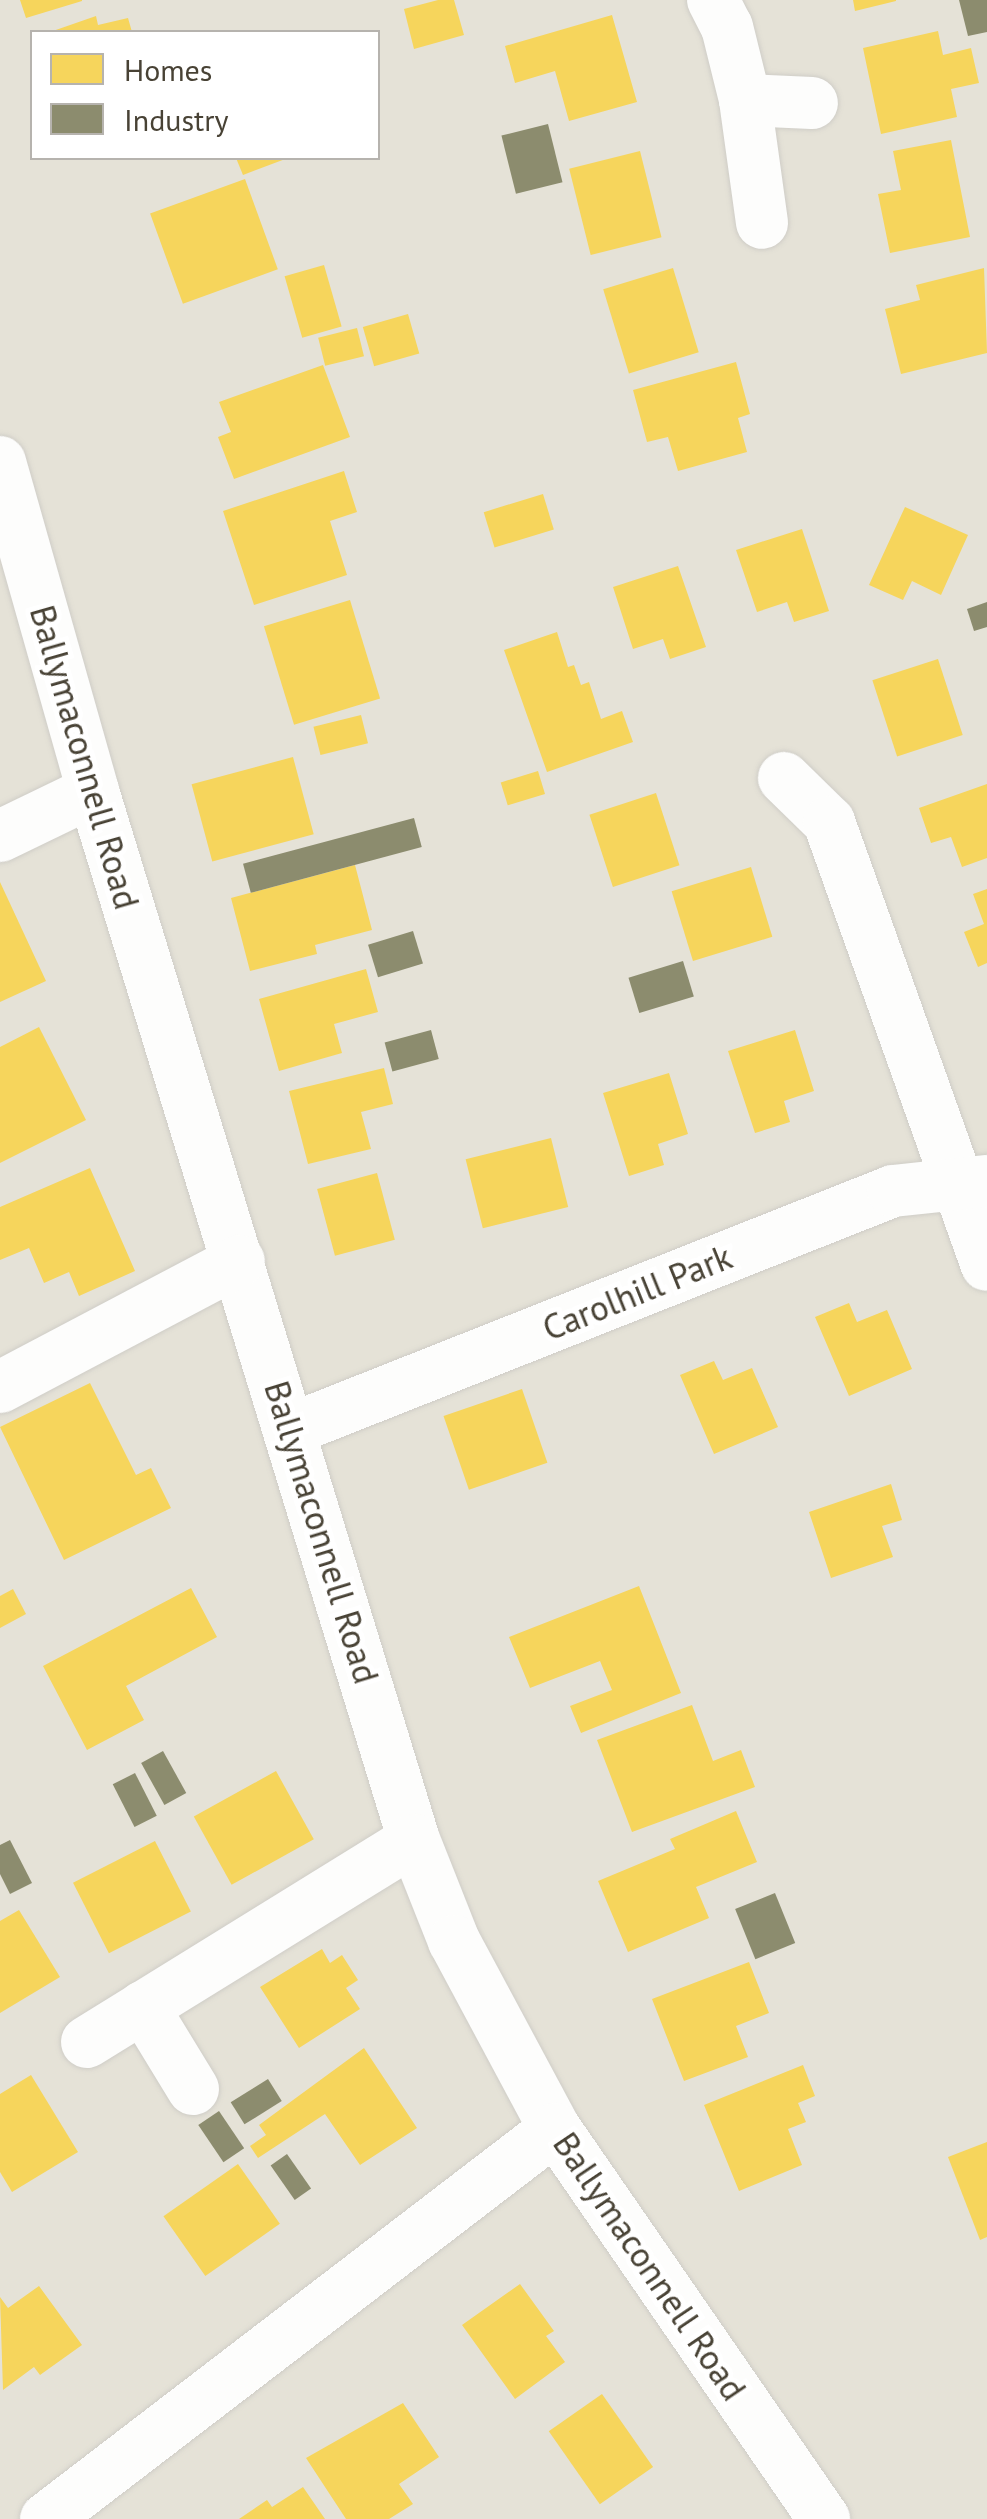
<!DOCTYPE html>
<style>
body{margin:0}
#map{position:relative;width:987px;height:2519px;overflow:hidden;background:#f0efea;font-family:"PT Sans",sans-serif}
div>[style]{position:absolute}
.residential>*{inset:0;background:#e5e2d7}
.homes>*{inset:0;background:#f6d55c;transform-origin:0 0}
.industry>*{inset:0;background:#8c8c6e;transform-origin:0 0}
.roads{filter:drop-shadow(0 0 2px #cfcdc7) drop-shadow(0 0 2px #cfcdc7)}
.minor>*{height:52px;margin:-26px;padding:0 26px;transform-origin:26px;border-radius:26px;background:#fdfdfc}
span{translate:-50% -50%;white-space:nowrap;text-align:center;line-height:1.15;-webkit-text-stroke:10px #fff;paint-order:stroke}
.street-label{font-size:35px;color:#484235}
.legend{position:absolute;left:30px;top:30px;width:350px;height:130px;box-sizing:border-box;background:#fff;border:2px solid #b6b3ae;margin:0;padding:12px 18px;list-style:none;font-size:30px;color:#484235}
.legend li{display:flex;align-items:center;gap:20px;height:50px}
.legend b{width:50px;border:2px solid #b6b3ae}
</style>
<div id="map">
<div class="residential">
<i style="clip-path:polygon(evenodd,0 0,987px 0,987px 2519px,0 2519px,0 0,32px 32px,378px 32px,378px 158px,32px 158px,32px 32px)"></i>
</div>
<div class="homes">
<i style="clip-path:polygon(20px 0,82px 0,82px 1px,26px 18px)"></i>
<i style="clip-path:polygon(438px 0,454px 0,464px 35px,414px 49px,404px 9px)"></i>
<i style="clip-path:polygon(853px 0,896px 0,896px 1px,855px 11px)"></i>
<i style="clip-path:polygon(612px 15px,637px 102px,569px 121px,555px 71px,515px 83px,505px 46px)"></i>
<i style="clip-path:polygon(96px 16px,98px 25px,128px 18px,132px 32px,50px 32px)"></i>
<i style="clip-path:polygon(938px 31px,943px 55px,971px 48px,979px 83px,951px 89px,957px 117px,881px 134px,863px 48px)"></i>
<i style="clip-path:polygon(951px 140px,970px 237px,890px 253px,878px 194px,901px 190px,893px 151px)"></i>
<i style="left:640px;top:151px;width:89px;height:73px;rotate:76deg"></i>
<i style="clip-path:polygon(236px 158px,288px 158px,243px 175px)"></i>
<i style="left:245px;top:179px;width:96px;height:101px;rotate:70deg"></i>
<i style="left:324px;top:265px;width:64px;height:41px;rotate:74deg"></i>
<i style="left:673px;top:268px;width:88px;height:73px;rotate:73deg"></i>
<i style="clip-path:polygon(984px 268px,987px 353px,901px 374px,885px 309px,920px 300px,916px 285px)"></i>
<i style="left:408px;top:314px;width:41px;height:47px;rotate:74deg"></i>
<i style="left:357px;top:328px;width:29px;height:40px;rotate:76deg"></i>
<i style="clip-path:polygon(736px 362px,750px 414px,738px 418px,747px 452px,678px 471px,668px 437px,647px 442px,633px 390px)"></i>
<i style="clip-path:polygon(323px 365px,350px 437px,234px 479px,218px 437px,231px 432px,219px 402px)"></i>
<i style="clip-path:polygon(344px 471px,357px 512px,330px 521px,347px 575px,254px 605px,223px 511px)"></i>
<i style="left:543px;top:494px;width:37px;height:62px;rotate:73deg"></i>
<i style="clip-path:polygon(905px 507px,968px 535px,941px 595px,912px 581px,903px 600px,869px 585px)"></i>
<i style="clip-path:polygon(802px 529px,829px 611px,794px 622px,787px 602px,757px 612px,736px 550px)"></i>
<i style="clip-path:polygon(678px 566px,706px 647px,670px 659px,663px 639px,633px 649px,613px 587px)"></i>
<i style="left:350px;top:600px;width:103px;height:90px;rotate:73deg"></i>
<i style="clip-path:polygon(557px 632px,568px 667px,574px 665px,581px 685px,589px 682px,601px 719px,622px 711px,633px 742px,547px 772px,504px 650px)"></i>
<i style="left:938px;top:659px;width:80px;height:69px;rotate:72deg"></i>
<i style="left:361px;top:715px;width:29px;height:49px;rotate:76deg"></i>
<i style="left:293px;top:757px;width:80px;height:105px;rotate:75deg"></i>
<i style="left:538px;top:771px;width:24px;height:39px;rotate:73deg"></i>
<i style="clip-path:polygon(987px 784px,987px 858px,962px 867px,951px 837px,931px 843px,919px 808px)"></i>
<i style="left:656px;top:793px;width:76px;height:70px;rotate:72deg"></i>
<i style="clip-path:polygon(355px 865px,372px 930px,315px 945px,317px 954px,250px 971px,231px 898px)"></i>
<i style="left:751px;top:867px;width:73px;height:83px;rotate:73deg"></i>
<i style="clip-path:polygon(0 882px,46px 981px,0 1002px)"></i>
<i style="clip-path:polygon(987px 889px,987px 963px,978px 967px,964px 932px,984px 924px,973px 894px)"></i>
<i style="clip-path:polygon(366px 969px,378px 1012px,334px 1024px,342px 1053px,279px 1071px,259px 999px)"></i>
<i style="clip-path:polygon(39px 1027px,86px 1120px,0 1163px,0 1047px)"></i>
<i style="clip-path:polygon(795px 1030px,814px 1091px,784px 1101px,790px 1122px,755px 1133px,728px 1051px)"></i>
<i style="clip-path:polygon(384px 1068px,393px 1104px,361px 1112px,371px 1149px,308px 1164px,289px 1091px)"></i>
<i style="clip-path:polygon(669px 1073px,688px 1134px,658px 1144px,664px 1165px,629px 1176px,603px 1093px)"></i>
<i style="left:551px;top:1138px;width:71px;height:88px;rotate:76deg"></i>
<i style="clip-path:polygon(90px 1168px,135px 1271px,79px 1296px,69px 1272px,44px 1283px,29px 1248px,0 1260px,0 1207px)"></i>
<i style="left:377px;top:1173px;width:69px;height:62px;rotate:75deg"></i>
<i style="clip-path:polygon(849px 1303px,857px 1322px,887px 1310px,912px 1369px,849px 1396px,815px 1317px)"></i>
<i style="clip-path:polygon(714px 1361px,723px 1380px,752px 1368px,778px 1427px,714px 1454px,680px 1375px)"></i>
<i style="clip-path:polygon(90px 1383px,136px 1475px,151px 1468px,171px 1508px,64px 1560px,0 1427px)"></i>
<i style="left:522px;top:1389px;width:78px;height:83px;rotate:71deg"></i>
<i style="clip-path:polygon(891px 1484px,902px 1520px,882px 1526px,893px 1557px,831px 1578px,809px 1512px)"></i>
<i style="clip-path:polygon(639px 1586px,681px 1693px,581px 1733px,570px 1706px,612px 1690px,600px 1661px,530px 1688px,509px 1637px)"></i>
<i style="clip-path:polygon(191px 1588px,217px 1637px,126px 1686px,144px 1720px,87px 1750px,43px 1666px)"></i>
<i style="clip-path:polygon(13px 1589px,26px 1614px,0 1628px,0 1596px)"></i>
<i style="clip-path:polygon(692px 1705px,713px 1761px,741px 1750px,755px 1787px,632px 1832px,597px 1740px)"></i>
<i style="left:276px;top:1771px;width:78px;height:94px;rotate:61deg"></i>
<i style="clip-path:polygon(736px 1811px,757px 1862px,696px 1887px,709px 1918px,628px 1952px,598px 1881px,675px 1849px,670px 1839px)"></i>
<i style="left:155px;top:1841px;width:79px;height:92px;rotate:63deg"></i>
<i style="clip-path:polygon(19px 1910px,60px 1977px,0 2013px,0 1921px)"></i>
<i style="clip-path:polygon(322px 1949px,330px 1963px,342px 1955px,358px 1980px,346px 1988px,360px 2009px,299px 2048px,260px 1987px)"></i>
<i style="clip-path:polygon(749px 1962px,769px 2013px,736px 2026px,748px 2057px,684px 2081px,652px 1999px)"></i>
<i style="clip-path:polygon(364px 2048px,417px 2128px,360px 2165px,325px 2114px,258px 2158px,250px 2146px,266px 2135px,259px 2125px)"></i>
<i style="clip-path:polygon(803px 2065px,815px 2096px,798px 2103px,806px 2122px,788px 2129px,802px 2165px,739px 2191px,704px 2105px)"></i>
<i style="clip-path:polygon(31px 2075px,78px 2152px,12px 2192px,0 2172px,0 2094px)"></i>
<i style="clip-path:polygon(987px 2142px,987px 2237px,980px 2240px,948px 2157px)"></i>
<i style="left:238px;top:2164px;width:73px;height:91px;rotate:55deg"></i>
<i style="clip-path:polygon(520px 2284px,554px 2331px,546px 2336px,565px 2362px,515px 2399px,462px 2325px)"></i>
<i style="clip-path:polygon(39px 2286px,82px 2345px,40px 2375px,34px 2367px,3px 2390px,0 2297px,8px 2308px)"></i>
<i style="left:602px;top:2394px;width:89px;height:65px;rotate:55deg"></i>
<i style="clip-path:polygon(403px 2403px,439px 2457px,399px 2484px,413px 2504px,389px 2519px,346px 2519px,306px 2458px)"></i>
<i style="clip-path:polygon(303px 2487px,325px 2519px,239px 2519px,267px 2500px,272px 2507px)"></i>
</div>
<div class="industry">
<i style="clip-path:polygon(959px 0,987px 0,987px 32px,968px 36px)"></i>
<i style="left:548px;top:124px;width:60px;height:48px;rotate:76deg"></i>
<i style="clip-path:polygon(987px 602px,987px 627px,974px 631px,967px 609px)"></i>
<i style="left:414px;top:818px;width:30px;height:177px;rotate:75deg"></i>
<i style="left:413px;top:931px;width:34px;height:47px;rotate:73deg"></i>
<i style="left:683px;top:961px;width:37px;height:57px;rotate:73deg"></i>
<i style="left:431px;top:1030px;width:30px;height:48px;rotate:75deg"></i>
<i style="left:163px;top:1751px;width:48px;height:25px;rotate:61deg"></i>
<i style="left:135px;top:1773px;width:48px;height:25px;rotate:63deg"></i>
<i style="clip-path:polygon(10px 1840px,32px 1883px,10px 1894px,0 1874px,0 1845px)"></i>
<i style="left:775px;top:1893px;width:54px;height:43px;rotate:68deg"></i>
<i style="left:268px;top:2079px;width:26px;height:44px;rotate:58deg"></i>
<i style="left:219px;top:2111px;width:45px;height:25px;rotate:56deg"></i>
<i style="left:287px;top:2154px;width:42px;height:20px;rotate:55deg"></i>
</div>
<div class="roads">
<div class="minor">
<i style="left:713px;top:0;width:30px;rotate:63deg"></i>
<i style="left:727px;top:27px;width:75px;rotate:76.1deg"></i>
<i style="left:745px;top:100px;width:124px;rotate:82.1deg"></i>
<i style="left:745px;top:100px;width:67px;rotate:2.6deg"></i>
<i style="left:0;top:462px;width:342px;rotate:74.2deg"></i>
<i style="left:93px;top:791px;width:1097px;rotate:72.99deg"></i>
<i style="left:414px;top:1840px;width:109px;rotate:68.4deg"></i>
<i style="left:454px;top:1941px;width:213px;rotate:61.8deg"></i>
<i style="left:555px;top:2129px;width:474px;rotate:55.4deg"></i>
<i style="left:784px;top:778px;width:63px;rotate:44.4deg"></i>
<i style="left:829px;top:822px;width:470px;rotate:70.4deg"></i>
<i style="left:0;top:836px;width:103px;rotate:-25.8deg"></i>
<i style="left:0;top:1387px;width:270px;rotate:-27.8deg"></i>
<i style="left:292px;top:1429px;width:646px;rotate:-21.6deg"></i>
<i style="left:893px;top:1191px;width:95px;rotate:-6.1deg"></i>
<i style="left:143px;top:2007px;width:96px;rotate:58.6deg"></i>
<i style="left:87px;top:2042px;width:384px;rotate:-31.7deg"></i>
<i style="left:46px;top:2519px;width:641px;rotate:-37.46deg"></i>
</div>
</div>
<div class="street-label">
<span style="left:85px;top:757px;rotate:74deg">Ballymaconnell Road</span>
<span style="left:637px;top:1292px;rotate:-22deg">Carolhill Park</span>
<span style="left:322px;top:1532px;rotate:73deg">Ballymaconnell Road</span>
<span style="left:650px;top:2266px;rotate:56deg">Ballymaconnell Road</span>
</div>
<ul class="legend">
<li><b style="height:28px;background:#f6d55c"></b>Homes</li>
<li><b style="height:28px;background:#8c8c6e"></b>Industry</li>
</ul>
</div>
